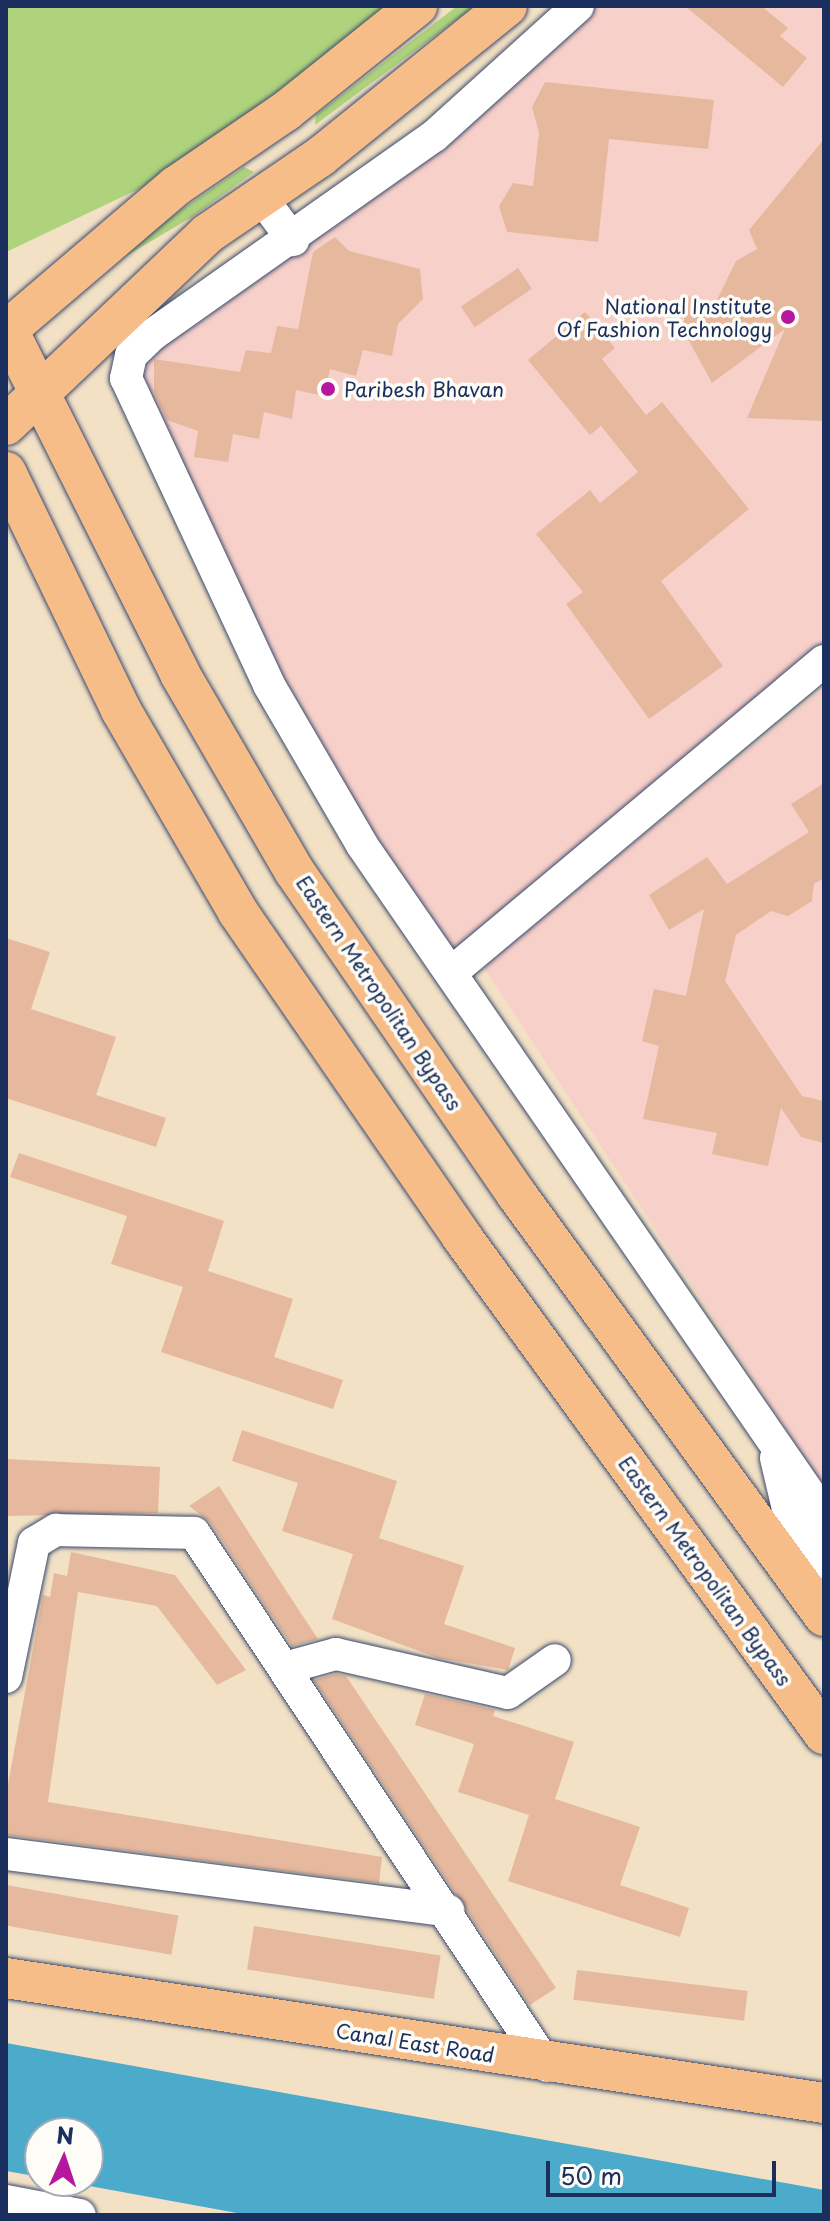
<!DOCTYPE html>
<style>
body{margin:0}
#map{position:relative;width:830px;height:2221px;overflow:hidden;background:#f2e1c5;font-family:"Playpen Sans",sans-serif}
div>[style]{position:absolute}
.built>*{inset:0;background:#f7d0c9}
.green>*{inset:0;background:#aed37c}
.water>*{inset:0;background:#4caacb}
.building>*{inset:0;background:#e6b99e;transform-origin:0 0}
.roads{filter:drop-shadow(0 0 2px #3b4a6d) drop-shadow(0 0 2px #3b4a6d)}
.minor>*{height:32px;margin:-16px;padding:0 16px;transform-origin:16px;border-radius:16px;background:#fff}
.major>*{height:40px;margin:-20px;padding:0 20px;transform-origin:20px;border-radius:20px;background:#f7bd88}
.dots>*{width:22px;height:22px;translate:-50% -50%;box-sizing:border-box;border:4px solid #fdfcf7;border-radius:50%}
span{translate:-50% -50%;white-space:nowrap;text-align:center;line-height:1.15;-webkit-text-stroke:7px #fdfcf7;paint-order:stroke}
.poi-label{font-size:20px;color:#1b2f5e}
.right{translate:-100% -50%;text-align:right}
.left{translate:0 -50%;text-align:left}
.street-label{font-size:20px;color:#1b2f5e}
.frame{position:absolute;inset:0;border:8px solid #1b2f5e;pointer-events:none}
.north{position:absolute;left:24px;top:2117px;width:80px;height:80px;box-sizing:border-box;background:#fdfcf7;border:2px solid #a3aaba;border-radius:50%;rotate:3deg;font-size:22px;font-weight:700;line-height:32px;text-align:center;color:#1b2f5e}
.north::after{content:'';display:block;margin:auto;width:28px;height:36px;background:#b5179e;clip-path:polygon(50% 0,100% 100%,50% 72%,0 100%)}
.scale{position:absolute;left:546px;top:2161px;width:230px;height:36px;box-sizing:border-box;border:4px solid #1b2f5e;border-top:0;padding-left:10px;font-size:24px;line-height:28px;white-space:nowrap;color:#1b2f5e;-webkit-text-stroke:6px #fdfcf7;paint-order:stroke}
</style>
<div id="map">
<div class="built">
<i style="clip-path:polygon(593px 6px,824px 6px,824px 647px,454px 957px,363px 828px,278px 673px,141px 392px,142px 356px)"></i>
<i style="clip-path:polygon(824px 688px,824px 1487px,483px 966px)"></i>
</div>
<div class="green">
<i style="clip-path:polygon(6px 6px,391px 6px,164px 177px,6px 252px)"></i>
<i style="clip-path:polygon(457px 6px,475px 6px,315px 125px,316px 115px)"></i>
<i style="clip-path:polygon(244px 167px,254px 172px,192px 217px,31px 312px)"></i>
</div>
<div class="water">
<i style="clip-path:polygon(6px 2043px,824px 2190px,824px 2215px,248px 2215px,62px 2181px,88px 2181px,88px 2133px,40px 2133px,40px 2177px,6px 2171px)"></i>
</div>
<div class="building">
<i style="clip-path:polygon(685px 6px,761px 6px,788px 28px,780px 36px,807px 58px,783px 87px)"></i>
<i style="clip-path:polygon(545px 82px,714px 100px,708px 149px,609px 139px,598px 242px,507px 232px,499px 206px,513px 183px,533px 186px,539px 133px,532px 107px)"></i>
<i style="clip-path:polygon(824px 139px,824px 421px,747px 418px,785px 329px,712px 383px,683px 330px,687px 296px,715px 304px,736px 261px,757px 249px,749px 230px)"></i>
<i style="clip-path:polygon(335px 237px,349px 251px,420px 269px,423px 299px,398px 324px,392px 356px,363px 350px,356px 376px,330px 369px,324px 396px,296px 390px,292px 419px,264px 412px,259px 439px,233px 434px,228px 462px,194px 457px,198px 431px,167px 420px,154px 392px,154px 359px,240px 372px,246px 350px,271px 353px,277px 326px,298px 329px,313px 252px)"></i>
<i style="left:518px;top:268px;width:25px;height:69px;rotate:56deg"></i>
<i style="clip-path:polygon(585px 312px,615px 348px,602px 359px,646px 415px,662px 402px,749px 509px,661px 581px,723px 666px,649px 719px,566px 604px,583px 592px,536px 534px,590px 490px,600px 503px,638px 472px,601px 426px,590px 435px,528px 360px)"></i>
<i style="clip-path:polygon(824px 783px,824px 878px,814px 884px,812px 901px,788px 916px,771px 911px,736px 935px,725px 981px,802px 1096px,824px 1101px,824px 1143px,801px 1137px,781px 1108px,768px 1166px,712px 1154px,717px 1133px,643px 1119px,659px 1046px,642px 1041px,654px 989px,686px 996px,704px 909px,669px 930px,649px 895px,707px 857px,727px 884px,809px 832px,791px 804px)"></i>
<i style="clip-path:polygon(6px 938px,50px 952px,31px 1009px,116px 1037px,96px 1095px,166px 1118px,156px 1147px,6px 1098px)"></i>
<i style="clip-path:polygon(19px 1153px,224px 1221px,208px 1271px,293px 1299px,274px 1357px,343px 1380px,333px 1409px,161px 1352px,183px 1287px,111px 1264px,127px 1216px,10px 1177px)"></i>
<i style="clip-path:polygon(242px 1430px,397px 1481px,379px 1538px,464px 1566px,444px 1624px,515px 1648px,508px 1670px,438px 1658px,332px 1619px,353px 1554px,282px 1531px,298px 1483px,232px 1461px)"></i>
<i style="clip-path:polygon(6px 1459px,160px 1467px,158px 1513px,6px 1516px)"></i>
<i style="clip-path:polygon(219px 1486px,283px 1586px,318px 1639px,292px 1646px,210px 1522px,189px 1506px)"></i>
<i style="clip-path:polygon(71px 1552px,175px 1575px,246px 1670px,217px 1685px,157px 1606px,78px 1592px,48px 1802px,382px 1857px,379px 1883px,6px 1835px,6px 1795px,43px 1595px,50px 1597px,54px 1573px,67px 1576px)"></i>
<i style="clip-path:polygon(336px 1674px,346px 1676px,556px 1988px,530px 2005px,314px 1680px)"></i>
<i style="clip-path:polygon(425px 1694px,495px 1710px,493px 1716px,574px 1742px,555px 1799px,640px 1827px,620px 1885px,689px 1908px,680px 1937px,508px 1881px,529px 1815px,458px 1792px,474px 1744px,415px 1725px)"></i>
<i style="left:6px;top:1885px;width:175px;height:40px;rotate:10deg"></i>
<i style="left:254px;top:1926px;width:189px;height:44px;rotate:9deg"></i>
<i style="left:577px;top:1970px;width:172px;height:30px;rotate:7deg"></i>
</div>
<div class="roads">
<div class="minor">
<i style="left:578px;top:6px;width:194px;rotate:137.9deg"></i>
<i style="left:434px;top:136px;width:345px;rotate:144.8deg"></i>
<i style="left:152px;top:335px;width:29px;rotate:136deg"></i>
<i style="left:131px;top:355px;width:24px;rotate:102deg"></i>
<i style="left:126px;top:378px;width:339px;rotate:65deg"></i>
<i style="left:269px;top:685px;width:185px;rotate:59.8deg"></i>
<i style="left:362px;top:845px;width:814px;rotate:55.41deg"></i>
<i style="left:261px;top:197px;width:54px;rotate:53.3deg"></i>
<i style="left:452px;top:972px;width:485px;rotate:-39.9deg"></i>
<i style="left:776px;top:1458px;width:52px;rotate:76.8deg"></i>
<i style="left:788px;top:1509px;width:65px;rotate:56.3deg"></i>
<i style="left:285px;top:1668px;width:53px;rotate:-15.4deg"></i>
<i style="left:336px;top:1654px;width:176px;rotate:12.8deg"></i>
<i style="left:508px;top:1693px;width:57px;rotate:-35.1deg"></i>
<i style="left:6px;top:1677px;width:137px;rotate:-78.2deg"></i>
<i style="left:34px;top:1543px;width:26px;rotate:-31deg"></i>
<i style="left:56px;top:1530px;width:138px;rotate:1.2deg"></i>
<i style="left:194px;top:1533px;width:639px;rotate:56.48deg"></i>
<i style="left:6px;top:1854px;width:446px;rotate:7.3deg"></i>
<i style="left:6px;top:2201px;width:75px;rotate:10.7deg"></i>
</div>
<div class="major">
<i style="left:6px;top:326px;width:389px;rotate:63.4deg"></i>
<i style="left:180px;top:674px;width:229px;rotate:59.9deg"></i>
<i style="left:295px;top:872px;width:392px;rotate:55.5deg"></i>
<i style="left:517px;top:1195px;width:521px;rotate:53.9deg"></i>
<i style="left:6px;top:331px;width:223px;rotate:-40.5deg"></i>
<i style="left:176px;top:186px;width:133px;rotate:-34.3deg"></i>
<i style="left:286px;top:111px;width:168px;rotate:-38.7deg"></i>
<i style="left:6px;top:425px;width:277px;rotate:-43.5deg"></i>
<i style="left:207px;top:234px;width:137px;rotate:-34.3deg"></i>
<i style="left:320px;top:157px;width:240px;rotate:-38.9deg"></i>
<i style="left:6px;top:472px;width:264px;rotate:64.2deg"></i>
<i style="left:121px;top:710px;width:233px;rotate:59.9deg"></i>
<i style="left:238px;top:912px;width:395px;rotate:55.4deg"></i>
<i style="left:462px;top:1237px;width:615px;rotate:53.93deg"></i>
<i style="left:6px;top:1978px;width:827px;rotate:8.69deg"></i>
</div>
</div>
<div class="dots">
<i style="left:788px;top:317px;background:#b5179e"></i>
<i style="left:328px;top:389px;background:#b5179e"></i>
</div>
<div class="poi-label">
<span class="right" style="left:772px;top:318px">National Institute<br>Of Fashion Technology</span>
<span class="left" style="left:344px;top:389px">Paribesh Bhavan</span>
</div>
<div class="street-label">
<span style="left:379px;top:993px;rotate:56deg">Eastern Metropolitan Bypass</span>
<span style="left:705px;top:1571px;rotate:54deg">Eastern Metropolitan Bypass</span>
<span style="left:415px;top:2043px;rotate:9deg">Canal East Road</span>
</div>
<div class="frame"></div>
<div class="north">N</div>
<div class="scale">50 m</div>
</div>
